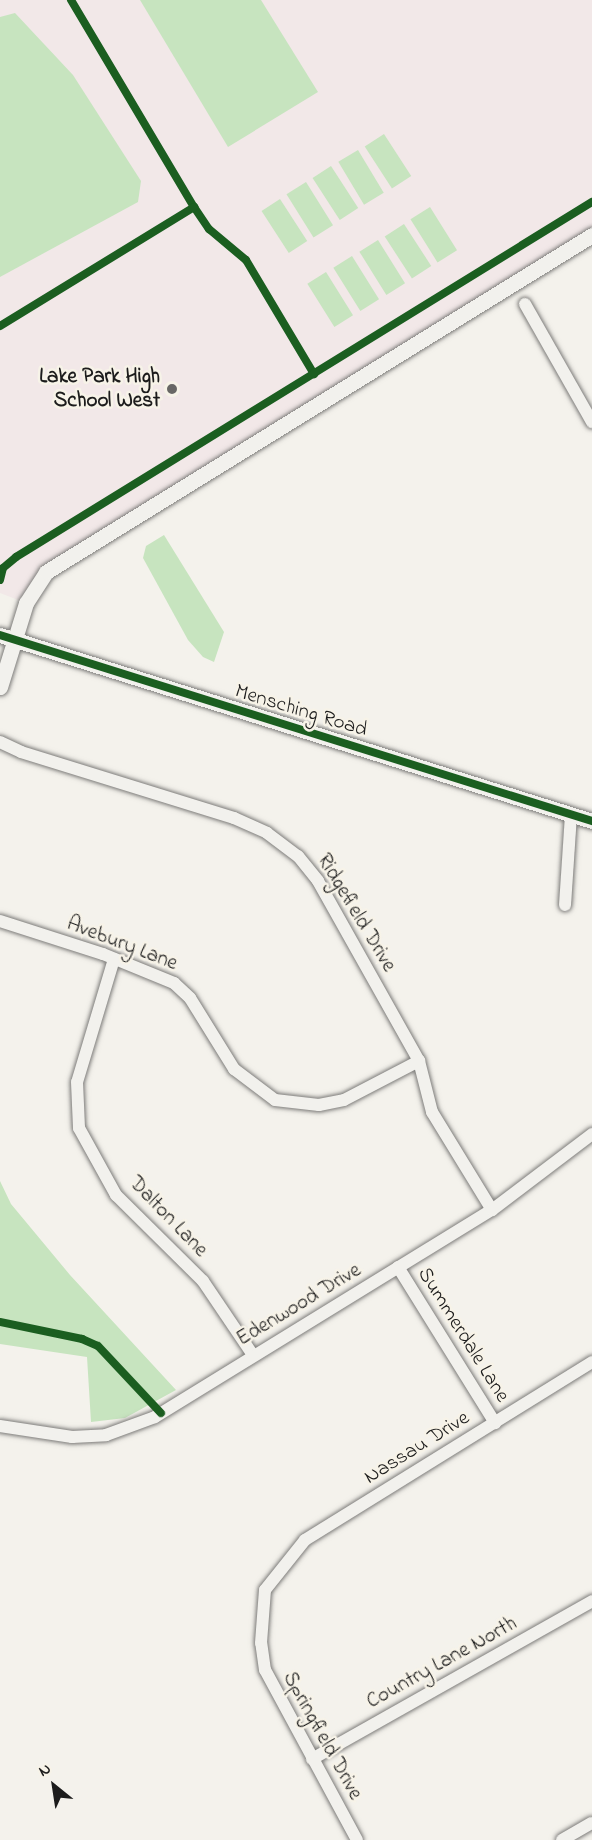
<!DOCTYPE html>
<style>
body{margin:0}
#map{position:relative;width:592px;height:1840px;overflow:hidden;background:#f4f2ec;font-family:"Indie Flower",sans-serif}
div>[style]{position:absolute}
.built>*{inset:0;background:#f2e8e8}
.green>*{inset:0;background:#c7e4bf;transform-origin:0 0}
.roads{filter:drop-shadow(0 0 2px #7d7c7a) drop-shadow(0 0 2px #7d7c7a)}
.minor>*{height:12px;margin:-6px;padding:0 6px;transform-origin:6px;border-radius:6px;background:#f2f1ed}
.tertiary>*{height:15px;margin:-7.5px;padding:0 7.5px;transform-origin:7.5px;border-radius:7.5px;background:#f2f1ed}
.cycleway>*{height:8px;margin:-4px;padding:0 4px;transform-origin:4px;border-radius:4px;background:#1b5e20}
.dots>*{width:16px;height:16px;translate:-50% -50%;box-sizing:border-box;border:3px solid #f7f3e8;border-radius:50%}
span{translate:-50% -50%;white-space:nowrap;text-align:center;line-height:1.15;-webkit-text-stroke:5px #f7f3e8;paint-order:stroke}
.poi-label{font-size:21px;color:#1c1c1c;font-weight:700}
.right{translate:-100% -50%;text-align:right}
.street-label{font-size:21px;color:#1c1c1c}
.north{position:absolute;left:24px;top:1756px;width:60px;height:60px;-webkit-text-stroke:4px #f7f3e8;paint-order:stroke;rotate:330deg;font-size:16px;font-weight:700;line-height:24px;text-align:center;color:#1c1c1c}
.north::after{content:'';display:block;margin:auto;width:21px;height:27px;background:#1c1c1c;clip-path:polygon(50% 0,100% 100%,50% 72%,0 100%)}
</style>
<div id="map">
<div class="built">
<i style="clip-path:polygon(0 0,592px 0,592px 237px,46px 572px,26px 603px,0 593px)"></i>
</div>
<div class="green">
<i style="clip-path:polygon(140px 0,261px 0,318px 92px,228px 147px)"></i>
<i style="clip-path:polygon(15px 13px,73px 75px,141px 181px,138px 202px,0 277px,0 17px)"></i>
<i style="left:384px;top:134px;width:50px;height:23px;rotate:57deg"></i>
<i style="left:358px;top:150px;width:50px;height:23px;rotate:59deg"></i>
<i style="left:331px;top:166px;width:50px;height:22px;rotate:57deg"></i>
<i style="left:306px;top:182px;width:51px;height:23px;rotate:58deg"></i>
<i style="left:280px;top:199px;width:50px;height:22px;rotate:57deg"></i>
<i style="left:430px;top:207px;width:51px;height:23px;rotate:58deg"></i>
<i style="left:404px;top:224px;width:50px;height:23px;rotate:57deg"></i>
<i style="left:378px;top:240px;width:51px;height:22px;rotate:58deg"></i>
<i style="left:352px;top:256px;width:51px;height:22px;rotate:58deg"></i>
<i style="left:326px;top:272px;width:51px;height:22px;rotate:58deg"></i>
<i style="clip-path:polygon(164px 535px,224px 632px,214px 662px,203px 657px,188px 640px,143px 558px,146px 546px)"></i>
<i style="clip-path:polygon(0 1181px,11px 1204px,70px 1275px,176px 1390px,125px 1418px,91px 1422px,87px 1357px,0 1344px)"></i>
</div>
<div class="roads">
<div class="minor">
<i style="left:525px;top:304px;width:136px;rotate:60.4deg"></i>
<i style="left:0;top:742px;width:23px;rotate:25deg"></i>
<i style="left:21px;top:752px;width:223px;rotate:17.2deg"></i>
<i style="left:234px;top:818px;width:36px;rotate:24deg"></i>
<i style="left:267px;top:833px;width:39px;rotate:37deg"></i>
<i style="left:298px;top:856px;width:32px;rotate:51deg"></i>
<i style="left:318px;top:881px;width:206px;rotate:60.7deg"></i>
<i style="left:419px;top:1061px;width:53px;rotate:75.7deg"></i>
<i style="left:432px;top:1112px;width:115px;rotate:58.5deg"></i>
<i style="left:565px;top:905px;width:91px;rotate:-86.2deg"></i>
<i style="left:0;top:921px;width:108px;rotate:17.8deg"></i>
<i style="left:103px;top:954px;width:77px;rotate:22.2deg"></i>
<i style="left:174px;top:983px;width:22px;rotate:43deg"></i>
<i style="left:190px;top:998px;width:84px;rotate:58.2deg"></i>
<i style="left:234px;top:1069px;width:51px;rotate:37.1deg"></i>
<i style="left:275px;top:1100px;width:44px;rotate:6.5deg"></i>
<i style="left:319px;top:1105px;width:25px;rotate:-11deg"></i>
<i style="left:344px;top:1100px;width:85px;rotate:-27.5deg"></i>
<i style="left:114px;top:959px;width:128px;rotate:106.7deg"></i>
<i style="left:77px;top:1082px;width:46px;rotate:87.5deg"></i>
<i style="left:79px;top:1128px;width:77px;rotate:61.1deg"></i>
<i style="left:116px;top:1195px;width:122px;rotate:44.7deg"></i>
<i style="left:203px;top:1281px;width:89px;rotate:56deg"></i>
<i style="left:398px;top:1267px;width:184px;rotate:58.1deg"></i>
<i style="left:0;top:1426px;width:73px;rotate:8.7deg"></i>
<i style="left:72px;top:1437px;width:34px;rotate:-3deg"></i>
<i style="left:106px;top:1435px;width:52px;rotate:-20.2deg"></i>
<i style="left:155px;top:1417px;width:395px;rotate:-31.6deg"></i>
<i style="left:492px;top:1210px;width:126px;rotate:-37.2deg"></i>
<i style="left:312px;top:1759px;width:322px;rotate:-29.4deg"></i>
<i style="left:357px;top:1840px;width:193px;rotate:-118.4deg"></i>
<i style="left:265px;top:1670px;width:27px;rotate:-98deg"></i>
<i style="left:261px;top:1643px;width:53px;rotate:-85.7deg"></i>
<i style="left:265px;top:1590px;width:64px;rotate:-51.3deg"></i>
<i style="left:305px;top:1540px;width:338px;rotate:-31.8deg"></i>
<i style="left:562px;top:1840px;width:34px;rotate:-30deg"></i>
</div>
<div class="tertiary">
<i style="left:0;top:635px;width:621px;rotate:17.44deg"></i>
<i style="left:0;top:687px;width:88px;rotate:-72.8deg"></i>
<i style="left:26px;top:603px;width:37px;rotate:-57deg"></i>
<i style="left:46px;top:572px;width:642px;rotate:-31.68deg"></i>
</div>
</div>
<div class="cycleway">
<i style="left:71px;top:0;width:241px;rotate:59.3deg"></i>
<i style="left:194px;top:207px;width:27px;rotate:56deg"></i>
<i style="left:209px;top:229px;width:48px;rotate:40deg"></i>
<i style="left:246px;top:260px;width:133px;rotate:59.2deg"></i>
<i style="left:0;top:326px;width:228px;rotate:-31.5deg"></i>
<i style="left:0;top:580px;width:12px;rotate:-76deg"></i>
<i style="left:3px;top:568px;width:17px;rotate:-40deg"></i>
<i style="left:16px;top:557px;width:677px;rotate:-31.65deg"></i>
<i style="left:0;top:635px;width:621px;rotate:17.44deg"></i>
<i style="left:0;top:1322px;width:84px;rotate:11.7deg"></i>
<i style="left:82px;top:1339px;width:17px;rotate:24deg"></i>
<i style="left:98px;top:1346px;width:92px;rotate:46.8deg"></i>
</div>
<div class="dots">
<i style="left:172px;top:389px;background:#686765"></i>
</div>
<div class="poi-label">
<span class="right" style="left:160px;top:389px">Lake Park High<br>School West</span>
</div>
<div class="street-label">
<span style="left:301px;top:711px;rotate:17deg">Mensching Road</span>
<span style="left:356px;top:913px;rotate:59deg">Ridgefield Drive</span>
<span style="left:122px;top:944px;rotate:21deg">Avebury Lane</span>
<span style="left:168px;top:1217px;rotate:46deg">Dalton Lane</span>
<span style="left:299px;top:1305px;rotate:-31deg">Edenwood Drive</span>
<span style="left:463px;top:1335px;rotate:58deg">Summerdale Lane</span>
<span style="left:417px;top:1448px;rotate:-32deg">Nassau Drive</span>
<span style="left:442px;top:1663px;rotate:-29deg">Country Lane North</span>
<span style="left:322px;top:1736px;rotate:61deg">Springfield Drive</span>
</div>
<div class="north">N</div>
</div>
